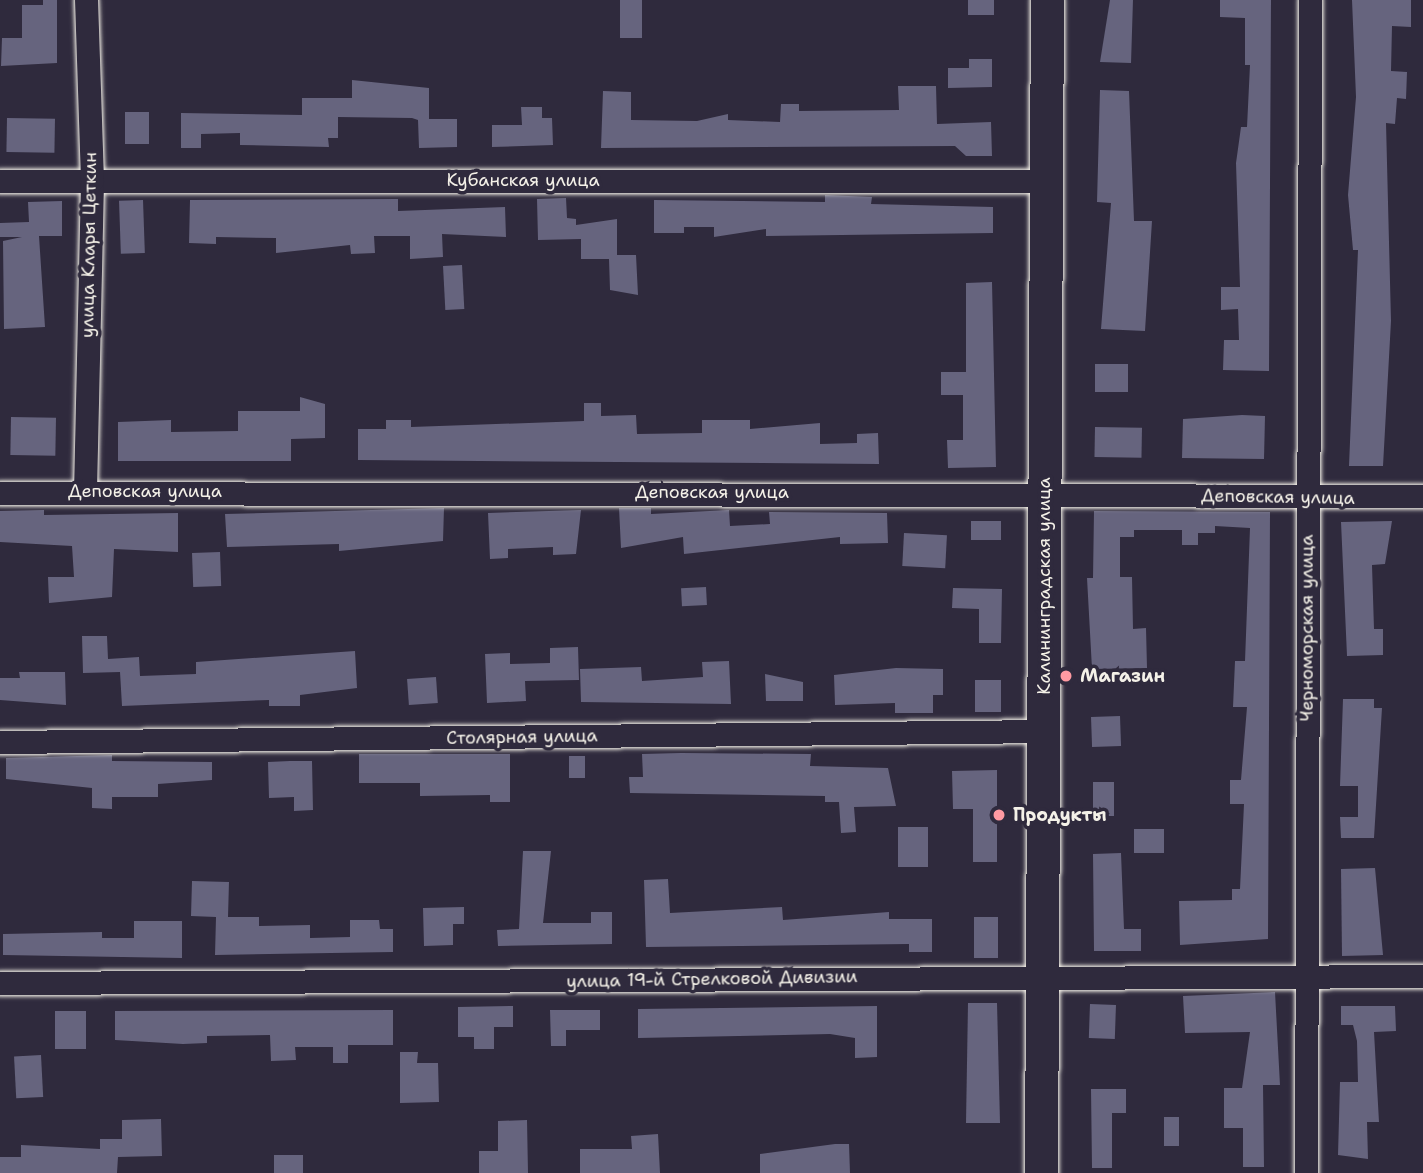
<!DOCTYPE html>
<meta charset="utf-8">
<style>
body{margin:0}
#map{position:relative;width:1423px;height:1173px;overflow:hidden;background:#2f2a3d;font-family:"Shantell Sans",sans-serif}
div>[style]{position:absolute}
.building>*{inset:0;background:#66647e;transform-origin:0 0}
.roads{filter:drop-shadow(0 0 2px #f4f1e8) drop-shadow(0 0 2px #f4f1e8)}
.minor>*{height:23px;margin:-11.5px;padding:0 11.5px;transform-origin:11.5px;border-radius:11.5px;background:#2f2a3d}
.secondary>*{height:33px;margin:-16.5px;padding:0 16.5px;transform-origin:16.5px;border-radius:16.5px;background:#2f2a3d}
.dots>*{width:19px;height:19px;translate:-50% -50%;box-sizing:border-box;border:4px solid #2f2a3d;border-radius:50%}
span{translate:-50% -50%;white-space:nowrap;text-align:center;line-height:1.15;-webkit-text-stroke:7px #2f2a3d;paint-order:stroke}
.street-label{font-size:18px;color:#f4f1e8}
.poi-label{font-size:18px;color:#f4f1e8;font-weight:700}
.left{translate:0 -50%;text-align:left}
</style>
<div id="map">
<div class="building">
<i style="clip-path:polygon(43px 0,57px 0,57px 63px,1px 66px,2px 38px,22px 38px,22px 5px,43px 5px)"></i>
<i style="left:620px;top:0;width:22px;height:38px"></i>
<i style="left:968px;top:0;width:26px;height:15px"></i>
<i style="clip-path:polygon(1110px 0,1133px 0,1131px 63px,1100px 62px)"></i>
<i style="clip-path:polygon(1220px 0,1271px 0,1269px 371px,1223px 370px,1224px 340px,1239px 340px,1238px 309px,1221px 310px,1221px 287px,1240px 287px,1236px 163px,1241px 127px,1247px 127px,1250px 65px,1245px 65px,1245px 18px,1220px 17px)"></i>
<i style="clip-path:polygon(1352px 0,1411px 0,1411px 27px,1392px 26px,1391px 71px,1407px 72px,1406px 99px,1397px 98px,1395px 124px,1386px 123px,1391px 321px,1383px 466px,1349px 466px,1358px 250px,1353px 250px,1348px 195px,1356px 97px)"></i>
<i style="clip-path:polygon(969px 59px,992px 59px,992px 87px,948px 88px,948px 68px,969px 68px)"></i>
<i style="clip-path:polygon(352px 80px,429px 88px,429px 119px,457px 119px,457px 147px,419px 148px,418px 120px,412px 118px,338px 117px,338px 138px,328px 138px,329px 147px,240px 145px,240px 133px,201px 134px,201px 148px,181px 148px,181px 113px,302px 115px,302px 98px,352px 98px)"></i>
<i style="clip-path:polygon(898px 86px,936px 86px,937px 124px,991px 122px,992px 156px,966px 156px,955px 146px,601px 148px,603px 91px,631px 92px,631px 120px,697px 121px,728px 114px,728px 120px,780px 122px,781px 104px,799px 104px,799px 111px,899px 110px)"></i>
<i style="clip-path:polygon(1100px 90px,1129px 91px,1134px 221px,1152px 221px,1145px 331px,1101px 329px,1111px 203px,1097px 202px)"></i>
<i style="clip-path:polygon(521px 107px,542px 107px,542px 118px,552px 118px,553px 145px,492px 147px,492px 125px,522px 125px)"></i>
<i style="left:125px;top:112px;width:24px;height:32px"></i>
<i style="left:7px;top:118px;width:48px;height:34px;rotate:1deg"></i>
<i style="clip-path:polygon(825px 195px,872px 197px,871px 204px,993px 207px,993px 233px,766px 236px,766px 229px,714px 237px,714px 227px,684px 227px,684px 233px,654px 233px,654px 200px,825px 202px)"></i>
<i style="clip-path:polygon(566px 198px,567px 218px,576px 219px,576px 225px,617px 219px,617px 255px,636px 255px,638px 295px,610px 290px,609px 259px,581px 259px,581px 239px,538px 240px,537px 199px)"></i>
<i style="clip-path:polygon(398px 199px,398px 211px,505px 207px,506px 237px,442px 234px,443px 257px,410px 259px,410px 236px,374px 236px,375px 253px,351px 254px,350px 245px,276px 253px,276px 238px,216px 237px,216px 244px,189px 243px,190px 200px)"></i>
<i style="left:143px;top:200px;width:53px;height:24px;rotate:88deg"></i>
<i style="clip-path:polygon(62px 201px,62px 236px,39px 236px,45px 327px,4px 329px,3px 241px,22px 237px,0 237px,0 223px,29px 222px,28px 202px)"></i>
<i style="left:462px;top:265px;width:44px;height:19px;rotate:87deg"></i>
<i style="clip-path:polygon(992px 282px,996px 467px,948px 468px,947px 440px,963px 440px,963px 395px,941px 395px,941px 372px,966px 372px,966px 283px)"></i>
<i style="left:1095px;top:364px;width:33px;height:28px"></i>
<i style="clip-path:polygon(300px 397px,325px 404px,325px 438px,291px 439px,291px 461px,118px 461px,118px 422px,171px 420px,171px 432px,238px 431px,238px 411px,300px 411px)"></i>
<i style="clip-path:polygon(584px 403px,601px 403px,601px 416px,636px 415px,637px 434px,702px 433px,702px 420px,750px 420px,750px 429px,820px 423px,820px 444px,857px 443px,857px 434px,878px 433px,879px 464px,358px 460px,358px 429px,386px 429px,386px 420px,411px 420px,411px 427px,584px 421px)"></i>
<i style="clip-path:polygon(1242px 415px,1265px 416px,1264px 459px,1182px 458px,1183px 419px)"></i>
<i style="left:11px;top:417px;width:45px;height:38px;rotate:1deg"></i>
<i style="left:1095px;top:427px;width:47px;height:30px;rotate:1deg"></i>
<i style="clip-path:polygon(444px 508px,443px 541px,339px 551px,339px 544px,227px 547px,225px 514px)"></i>
<i style="clip-path:polygon(619px 508px,651px 508px,651px 514px,729px 510px,730px 526px,770px 524px,769px 512px,887px 513px,888px 543px,840px 544px,840px 537px,684px 554px,683px 537px,621px 548px)"></i>
<i style="clip-path:polygon(44px 510px,44px 515px,178px 513px,178px 552px,114px 549px,112px 597px,49px 603px,48px 577px,74px 577px,72px 546px,0 542px,0 511px)"></i>
<i style="clip-path:polygon(581px 510px,576px 554px,553px 555px,553px 547px,508px 549px,508px 558px,490px 559px,488px 513px)"></i>
<i style="clip-path:polygon(1094px 511px,1270px 512px,1268px 939px,1180px 945px,1179px 901px,1232px 900px,1232px 889px,1240px 889px,1244px 804px,1230px 804px,1230px 780px,1241px 780px,1247px 707px,1233px 707px,1235px 661px,1245px 661px,1250px 528px,1215px 526px,1215px 533px,1198px 533px,1198px 545px,1182px 545px,1182px 530px,1134px 530px,1134px 537px,1120px 537px,1120px 577px,1132px 577px,1133px 629px,1146px 628px,1147px 668px,1092px 669px,1087px 578px,1093px 578px)"></i>
<i style="left:971px;top:521px;width:30px;height:19px"></i>
<i style="clip-path:polygon(1392px 521px,1385px 564px,1372px 565px,1374px 629px,1383px 629px,1383px 655px,1347px 656px,1341px 522px)"></i>
<i style="left:904px;top:533px;width:43px;height:33px;rotate:3deg"></i>
<i style="left:220px;top:552px;width:34px;height:28px;rotate:88deg"></i>
<i style="left:706px;top:587px;width:18px;height:25px;rotate:87deg"></i>
<i style="clip-path:polygon(953px 588px,1002px 589px,1001px 643px,979px 643px,979px 609px,952px 608px)"></i>
<i style="clip-path:polygon(82px 636px,107px 636px,108px 659px,139px 657px,140px 676px,196px 674px,196px 662px,355px 651px,357px 688px,300px 695px,300px 706px,269px 706px,269px 700px,122px 706px,120px 672px,83px 673px)"></i>
<i style="clip-path:polygon(578px 647px,579px 680px,525px 681px,526px 701px,487px 703px,485px 654px,510px 653px,510px 664px,550px 663px,550px 648px)"></i>
<i style="clip-path:polygon(729px 661px,731px 704px,581px 702px,580px 669px,641px 667px,642px 681px,703px 677px,702px 662px)"></i>
<i style="clip-path:polygon(896px 668px,943px 669px,943px 695px,933px 695px,933px 713px,895px 713px,895px 703px,835px 705px,834px 675px)"></i>
<i style="clip-path:polygon(19px 672px,65px 672px,66px 705px,0 700px,0 678px,20px 678px)"></i>
<i style="clip-path:polygon(765px 674px,803px 682px,803px 701px,766px 701px)"></i>
<i style="left:436px;top:677px;width:26px;height:29px;rotate:86deg"></i>
<i style="left:975px;top:680px;width:26px;height:32px"></i>
<i style="clip-path:polygon(1343px 699px,1374px 699px,1374px 708px,1382px 708px,1374px 838px,1341px 838px,1340px 817px,1358px 817px,1358px 786px,1340px 786px)"></i>
<i style="left:1120px;top:716px;width:30px;height:29px;rotate:88deg"></i>
<i style="clip-path:polygon(681px 753px,811px 754px,810px 766px,888px 768px,896px 806px,854px 807px,856px 832px,841px 833px,839px 802px,825px 802px,825px 796px,630px 793px,629px 777px,643px 777px,642px 754px)"></i>
<i style="clip-path:polygon(359px 754px,510px 754px,510px 802px,490px 802px,490px 795px,420px 796px,420px 783px,359px 783px)"></i>
<i style="clip-path:polygon(112px 755px,112px 761px,212px 762px,212px 780px,158px 784px,158px 797px,112px 797px,112px 809px,92px 808px,92px 788px,6px 779px,6px 758px)"></i>
<i style="left:569px;top:756px;width:16px;height:22px"></i>
<i style="clip-path:polygon(290px 761px,312px 761px,313px 810px,294px 811px,294px 797px,269px 798px,268px 762px)"></i>
<i style="clip-path:polygon(997px 770px,997px 862px,973px 862px,973px 809px,953px 809px,952px 771px)"></i>
<i style="left:1093px;top:782px;width:21px;height:34px"></i>
<i style="left:898px;top:827px;width:30px;height:40px"></i>
<i style="left:1134px;top:829px;width:30px;height:24px"></i>
<i style="clip-path:polygon(523px 851px,551px 851px,543px 923px,591px 923px,591px 912px,612px 912px,612px 944px,498px 946px,497px 930px,519px 929px)"></i>
<i style="clip-path:polygon(1121px 853px,1124px 929px,1141px 929px,1141px 951px,1094px 951px,1093px 854px)"></i>
<i style="clip-path:polygon(1375px 868px,1383px 955px,1342px 956px,1341px 869px)"></i>
<i style="clip-path:polygon(668px 879px,670px 913px,782px 907px,783px 920px,889px 912px,889px 919px,932px 919px,932px 952px,909px 952px,909px 944px,646px 947px,644px 880px)"></i>
<i style="clip-path:polygon(192px 881px,229px 882px,228px 917px,259px 917px,259px 926px,310px 925px,310px 938px,350px 937px,350px 920px,379px 920px,380px 929px,393px 929px,393px 952px,215px 955px,216px 917px,191px 916px)"></i>
<i style="clip-path:polygon(464px 907px,464px 924px,453px 924px,453px 945px,424px 946px,423px 908px)"></i>
<i style="left:974px;top:917px;width:24px;height:41px"></i>
<i style="clip-path:polygon(134px 921px,182px 921px,182px 958px,3px 955px,3px 934px,102px 932px,102px 938px,134px 938px)"></i>
<i style="clip-path:polygon(1275px 992px,1280px 1085px,1263px 1085px,1264px 1167px,1243px 1167px,1243px 1128px,1224px 1128px,1224px 1088px,1242px 1088px,1250px 1032px,1185px 1033px,1183px 996px)"></i>
<i style="clip-path:polygon(968px 1003px,997px 1003px,1000px 1123px,966px 1123px)"></i>
<i style="left:1090px;top:1004px;width:26px;height:34px;rotate:2deg"></i>
<i style="clip-path:polygon(513px 1006px,513px 1027px,494px 1027px,494px 1049px,474px 1049px,474px 1037px,458px 1037px,458px 1007px)"></i>
<i style="clip-path:polygon(877px 1006px,877px 1057px,855px 1058px,855px 1038px,830px 1034px,638px 1038px,638px 1009px)"></i>
<i style="clip-path:polygon(1341px 1006px,1395px 1006px,1396px 1031px,1374px 1032px,1379px 1122px,1367px 1122px,1368px 1159px,1338px 1155px,1340px 1082px,1358px 1082px,1357px 1041px,1353px 1025px,1341px 1025px)"></i>
<i style="clip-path:polygon(393px 1010px,393px 1045px,348px 1045px,348px 1063px,333px 1063px,333px 1047px,295px 1047px,296px 1060px,271px 1061px,270px 1035px,207px 1036px,207px 1043px,183px 1044px,115px 1040px,115px 1011px)"></i>
<i style="clip-path:polygon(550px 1010px,600px 1010px,600px 1030px,566px 1030px,566px 1046px,551px 1046px)"></i>
<i style="left:55px;top:1011px;width:31px;height:38px"></i>
<i style="clip-path:polygon(400px 1052px,418px 1052px,417px 1063px,438px 1063px,439px 1102px,400px 1103px)"></i>
<i style="left:41px;top:1055px;width:42px;height:27px;rotate:87deg"></i>
<i style="clip-path:polygon(1091px 1089px,1126px 1089px,1126px 1113px,1112px 1113px,1112px 1168px,1092px 1168px)"></i>
<i style="left:1164px;top:1117px;width:15px;height:29px"></i>
<i style="clip-path:polygon(161px 1119px,162px 1156px,118px 1157px,117px 1173px,0 1173px,0 1157px,21px 1157px,21px 1145px,100px 1149px,100px 1139px,122px 1139px,122px 1120px)"></i>
<i style="clip-path:polygon(527px 1120px,528px 1173px,479px 1173px,479px 1151px,498px 1151px,498px 1121px)"></i>
<i style="clip-path:polygon(658px 1134px,660px 1173px,580px 1173px,580px 1149px,632px 1149px,631px 1136px)"></i>
<i style="clip-path:polygon(835px 1144px,849px 1144px,850px 1173px,760px 1173px,760px 1154px)"></i>
<i style="left:274px;top:1155px;width:29px;height:18px"></i>
</div>
<div class="roads">
<div class="minor">
<i style="left:0;top:181px;width:1046px"></i>
<i style="left:85px;top:491px;width:311px;rotate:-88.7deg"></i>
<i style="left:92px;top:180px;width:180px;rotate:-91.9deg"></i>
<i style="left:0;top:493px;width:1423px;rotate:0.12deg"></i>
<i style="left:0;top:742px;width:1043px;rotate:-0.6deg"></i>
<i style="left:0;top:983px;width:1423px;rotate:-0.28deg"></i>
<i style="left:1306px;top:1173px;width:1173px;rotate:-89.8deg"></i>
</div>
<div class="secondary">
<i style="left:1041px;top:1173px;width:1173px;rotate:-89.71deg"></i>
</div>
</div>
<div class="dots">
<i style="left:1066px;top:676px;background:#ff9aa2"></i>
<i style="left:999px;top:815px;background:#ff9aa2"></i>
</div>
<div class="street-label">
<span style="left:523px;top:180px">Кубанская улица</span>
<span style="left:89px;top:245px;rotate:-89deg">улица Клары Цеткин</span>
<span style="left:145px;top:491px">Деповская улица</span>
<span style="left:712px;top:492px">Деповская улица</span>
<span style="left:1278px;top:497px;rotate:1deg">Деповская улица</span>
<span style="left:1044px;top:586px;rotate:-90deg">Калининградская улица</span>
<span style="left:1307px;top:628px;rotate:-90deg">Черноморская улица</span>
<span style="left:522px;top:737px;rotate:-1deg">Столярная улица</span>
<span style="left:712px;top:979px;rotate:-1deg">улица 19-й Стрелковой Дивизии</span>
</div>
<div class="poi-label">
<span class="left" style="left:1080px;top:676px">Магазин</span>
<span class="left" style="left:1013px;top:815px">Продукты</span>
</div>
</div>
